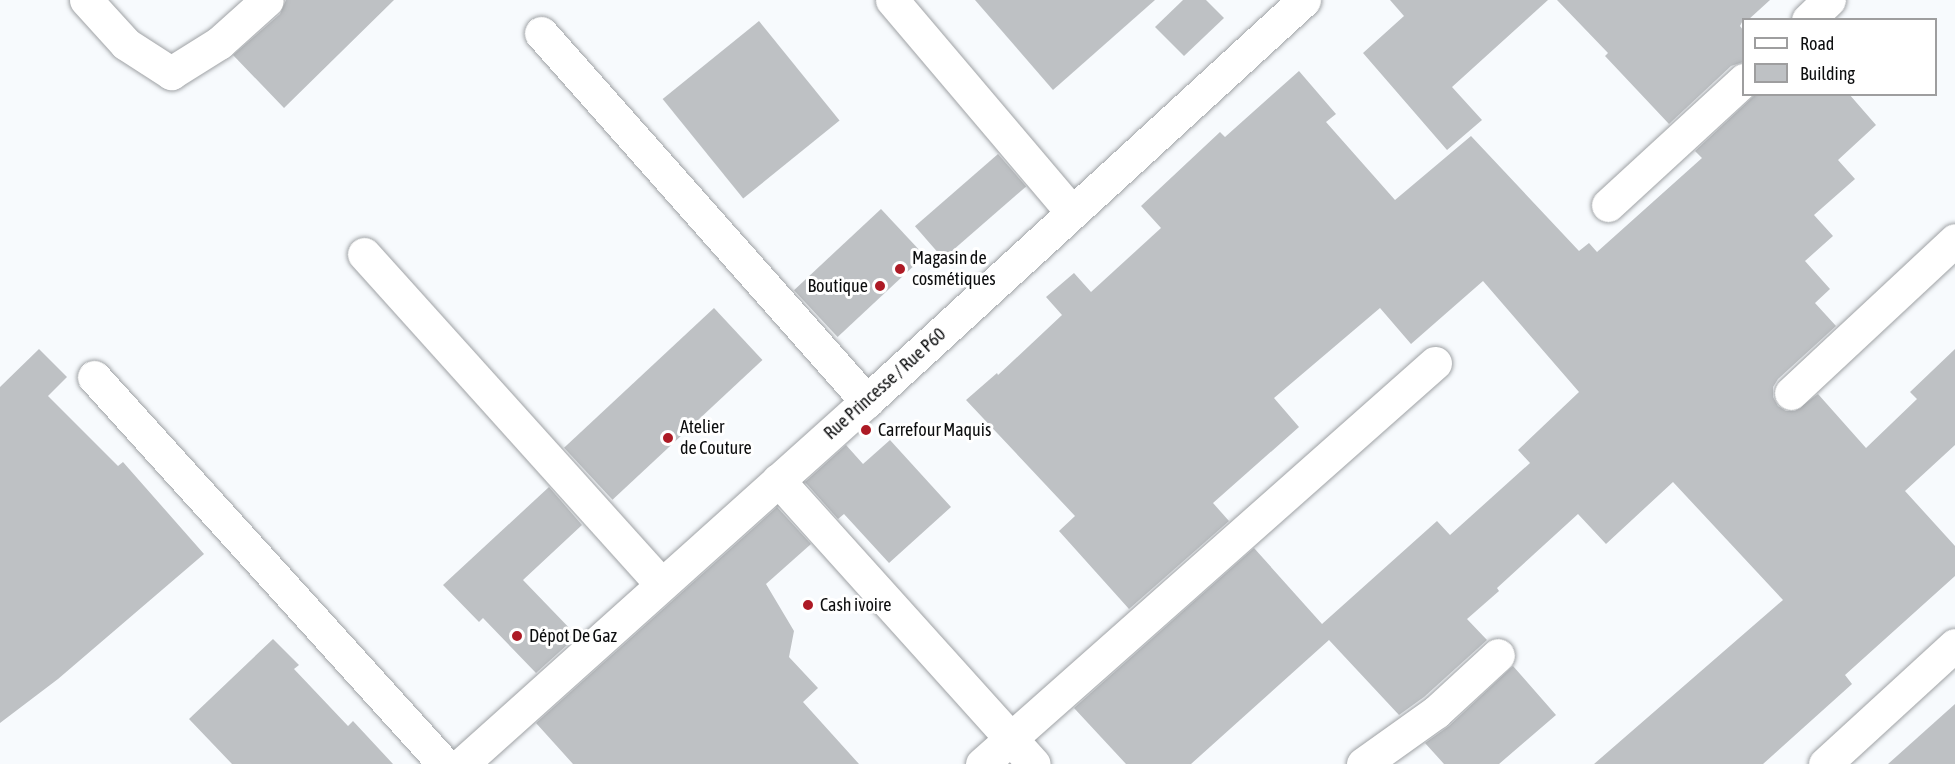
<!DOCTYPE html>
<meta charset="utf-8">
<style>
body{margin:0}
#map{position:relative;width:1955px;height:764px;overflow:hidden;background:#f7fafd;font-family:"Asap Condensed",sans-serif}
div>[style]{position:absolute}
.building>*{inset:0;background:#bec1c4;transform-origin:0 0}
.roads{filter:drop-shadow(0 0 2px #9fa2a5) drop-shadow(0 0 2px #9fa2a5)}
.minor>*{height:33px;margin:-16.5px;padding:0 16.5px;transform-origin:16.5px;border-radius:16.5px;background:#fff}
.tertiary>*{height:33px;margin:-16.5px;padding:0 16.5px;transform-origin:16.5px;border-radius:16.5px;background:#fff}
.dots>*{width:16px;height:16px;translate:-50% -50%;box-sizing:border-box;border:3px solid #fff;border-radius:50%}
span{translate:-50% -50%;white-space:nowrap;text-align:center;line-height:1.15;-webkit-text-stroke:6px #fff;paint-order:stroke}
.poi-label{font-size:18px;color:#0c0d0e}
.left{translate:0 -50%;text-align:left}
.right{translate:-100% -50%;text-align:right}
.street-label{font-size:18px;color:#0c0d0e}
.legend{position:absolute;left:1742px;top:18px;width:195px;height:78px;box-sizing:border-box;background:#fff;border:2px solid #9e9e9f;margin:0;padding:8px 10px;list-style:none;font-size:18px;color:#0c0d0e}
.legend li{display:flex;align-items:center;gap:12px;height:30px}
.legend b{width:30px;border:2px solid #9e9e9f}
</style>
<div id="map">
<div class="building">
<i style="clip-path:polygon(286px 0,394px 0,284px 108px,233px 55px,280px 14px)"></i>
<i style="clip-path:polygon(975px 0,1155px 0,1053px 90px)"></i>
<i style="clip-path:polygon(1183px 0,1206px 0,1224px 18px,1184px 56px,1155px 27px)"></i>
<i style="clip-path:polygon(1390px 0,1548px 0,1452px 87px,1482px 120px,1447px 150px,1363px 53px,1404px 16px)"></i>
<i style="clip-path:polygon(1557px 0,1770px 0,1748px 20px,1743px 20px,1740px 26px,1743px 30px,1743px 62px,1731px 66px,1669px 124px,1605px 56px,1608px 53px)"></i>
<i style="left:759px;top:21px;width:128px;height:124px;rotate:51deg"></i>
<i style="clip-path:polygon(1299px 71px,1336px 114px,1326px 122px,1395px 200px,1471px 136px,1579px 251px,1589px 243px,1597px 252px,1702px 158px,1695px 151px,1756px 94px,1849px 94px,1876px 125px,1838px 160px,1855px 179px,1814px 215px,1833px 236px,1805px 261px,1830px 289px,1815px 303px,1836px 326px,1778px 379px,1773px 387px,1773px 397px,1778px 406px,1786px 411px,1795px 411px,1818px 394px,1866px 448px,1917px 399px,1910px 392px,1955px 349px,1955px 445px,1905px 491px,1955px 546px,1955px 576px,1845px 675px,1852px 684px,1763px 764px,1594px 764px,1783px 600px,1673px 482px,1606px 544px,1578px 514px,1497px 588px,1499px 591px,1467px 619px,1487px 640px,1424px 697px,1399px 715px,1329px 640px,1191px 764px,1126px 764px,1074px 708px,1254px 548px,1322px 624px,1437px 521px,1450px 535px,1530px 463px,1518px 450px,1579px 392px,1483px 281px,1411px 344px,1380px 308px,1274px 398px,1299px 427px,1213px 503px,1229px 521px,1129px 609px,1059px 531px,1075px 516px,966px 400px,997px 373px,998px 375px,1062px 315px,1046px 297px,1074px 273px,1091px 292px,1161px 228px,1141px 206px,1220px 132px,1225px 137px)"></i>
<i style="left:998px;top:154px;width:43px;height:110px;rotate:49deg"></i>
<i style="left:881px;top:209px;width:64px;height:119px;rotate:47deg"></i>
<i style="left:714px;top:308px;width:71px;height:205px;rotate:47deg"></i>
<i style="clip-path:polygon(39px 349px,67px 377px,48px 396px,118px 466px,123px 462px,204px 554px,58px 679px,0 723px,0 387px)"></i>
<i style="clip-path:polygon(890px 440px,951px 507px,889px 563px,844px 514px,838px 519px,805px 482px,846px 445px,863px 464px)"></i>
<i style="clip-path:polygon(549px 487px,582px 525px,523px 580px,577px 636px,536px 673px,483px 618px,479px 622px,443px 585px)"></i>
<i style="clip-path:polygon(777px 507px,811px 544px,766px 584px,794px 631px,789px 657px,818px 688px,803px 702px,859px 764px,573px 764px,536px 723px)"></i>
<i style="clip-path:polygon(273px 639px,299px 665px,294px 669px,348px 726px,353px 721px,393px 764px,232px 764px,189px 719px)"></i>
<i style="clip-path:polygon(1513px 666px,1556px 715px,1499px 764px,1444px 764px,1425px 743px,1449px 726px)"></i>
<i style="clip-path:polygon(1955px 704px,1955px 764px,1888px 764px)"></i>
</div>
<div class="roads">
<div class="minor">
<i style="left:86px;top:0;width:59px;rotate:47.7deg"></i>
<i style="left:126px;top:44px;width:54px;rotate:32.8deg"></i>
<i style="left:171px;top:73px;width:57px;rotate:-32deg"></i>
<i style="left:219px;top:43px;width:64px;rotate:-41.9deg"></i>
<i style="left:892px;top:0;width:278px;rotate:49.7deg"></i>
<i style="left:1808px;top:20px;width:29px;rotate:-44deg"></i>
<i style="left:541px;top:33px;width:492px;rotate:48.5deg"></i>
<i style="left:1608px;top:205px;width:185px;rotate:-42.6deg"></i>
<i style="left:364px;top:254px;width:444px;rotate:48deg"></i>
<i style="left:94px;top:377px;width:522px;rotate:47.87deg"></i>
<i style="left:1791px;top:393px;width:224px;rotate:-43deg"></i>
<i style="left:778px;top:480px;width:382px;rotate:48deg"></i>
<i style="left:982px;top:764px;width:605px;rotate:-41.52deg"></i>
<i style="left:1363px;top:764px;width:90px;rotate:-35.5deg"></i>
<i style="left:1436px;top:712px;width:84px;rotate:-42.6deg"></i>
<i style="left:1825px;top:764px;width:176px;rotate:-42.5deg"></i>
</div>
<div class="tertiary">
<i style="left:462px;top:764px;width:544px;rotate:-41.87deg"></i>
<i style="left:867px;top:401px;width:593px;rotate:-42.54deg"></i>
</div>
</div>
<div class="dots">
<i style="left:900px;top:269px;background:#ad1a25"></i>
<i style="left:880px;top:286px;background:#ad1a25"></i>
<i style="left:866px;top:430px;background:#ad1a25"></i>
<i style="left:668px;top:438px;background:#ad1a25"></i>
<i style="left:808px;top:605px;background:#ad1a25"></i>
<i style="left:517px;top:636px;background:#ad1a25"></i>
</div>
<div class="poi-label">
<span class="left" style="left:912px;top:269px">Magasin de<br>cosmétiques</span>
<span class="right" style="left:868px;top:286px">Boutique</span>
<span class="left" style="left:680px;top:438px">Atelier<br>de Couture</span>
<span class="left" style="left:878px;top:430px">Carrefour Maquis</span>
<span class="left" style="left:820px;top:605px">Cash ivoire</span>
<span class="left" style="left:529px;top:636px">Dépot De Gaz</span>
</div>
<div class="street-label">
<span style="left:885px;top:384px;rotate:-42deg">Rue Princesse / Rue P60</span>
</div>
<ul class="legend">
<li><b style="height:8px;background:#fff"></b>Road</li>
<li><b style="height:16px;background:#bec1c4"></b>Building</li>
</ul>
</div>
